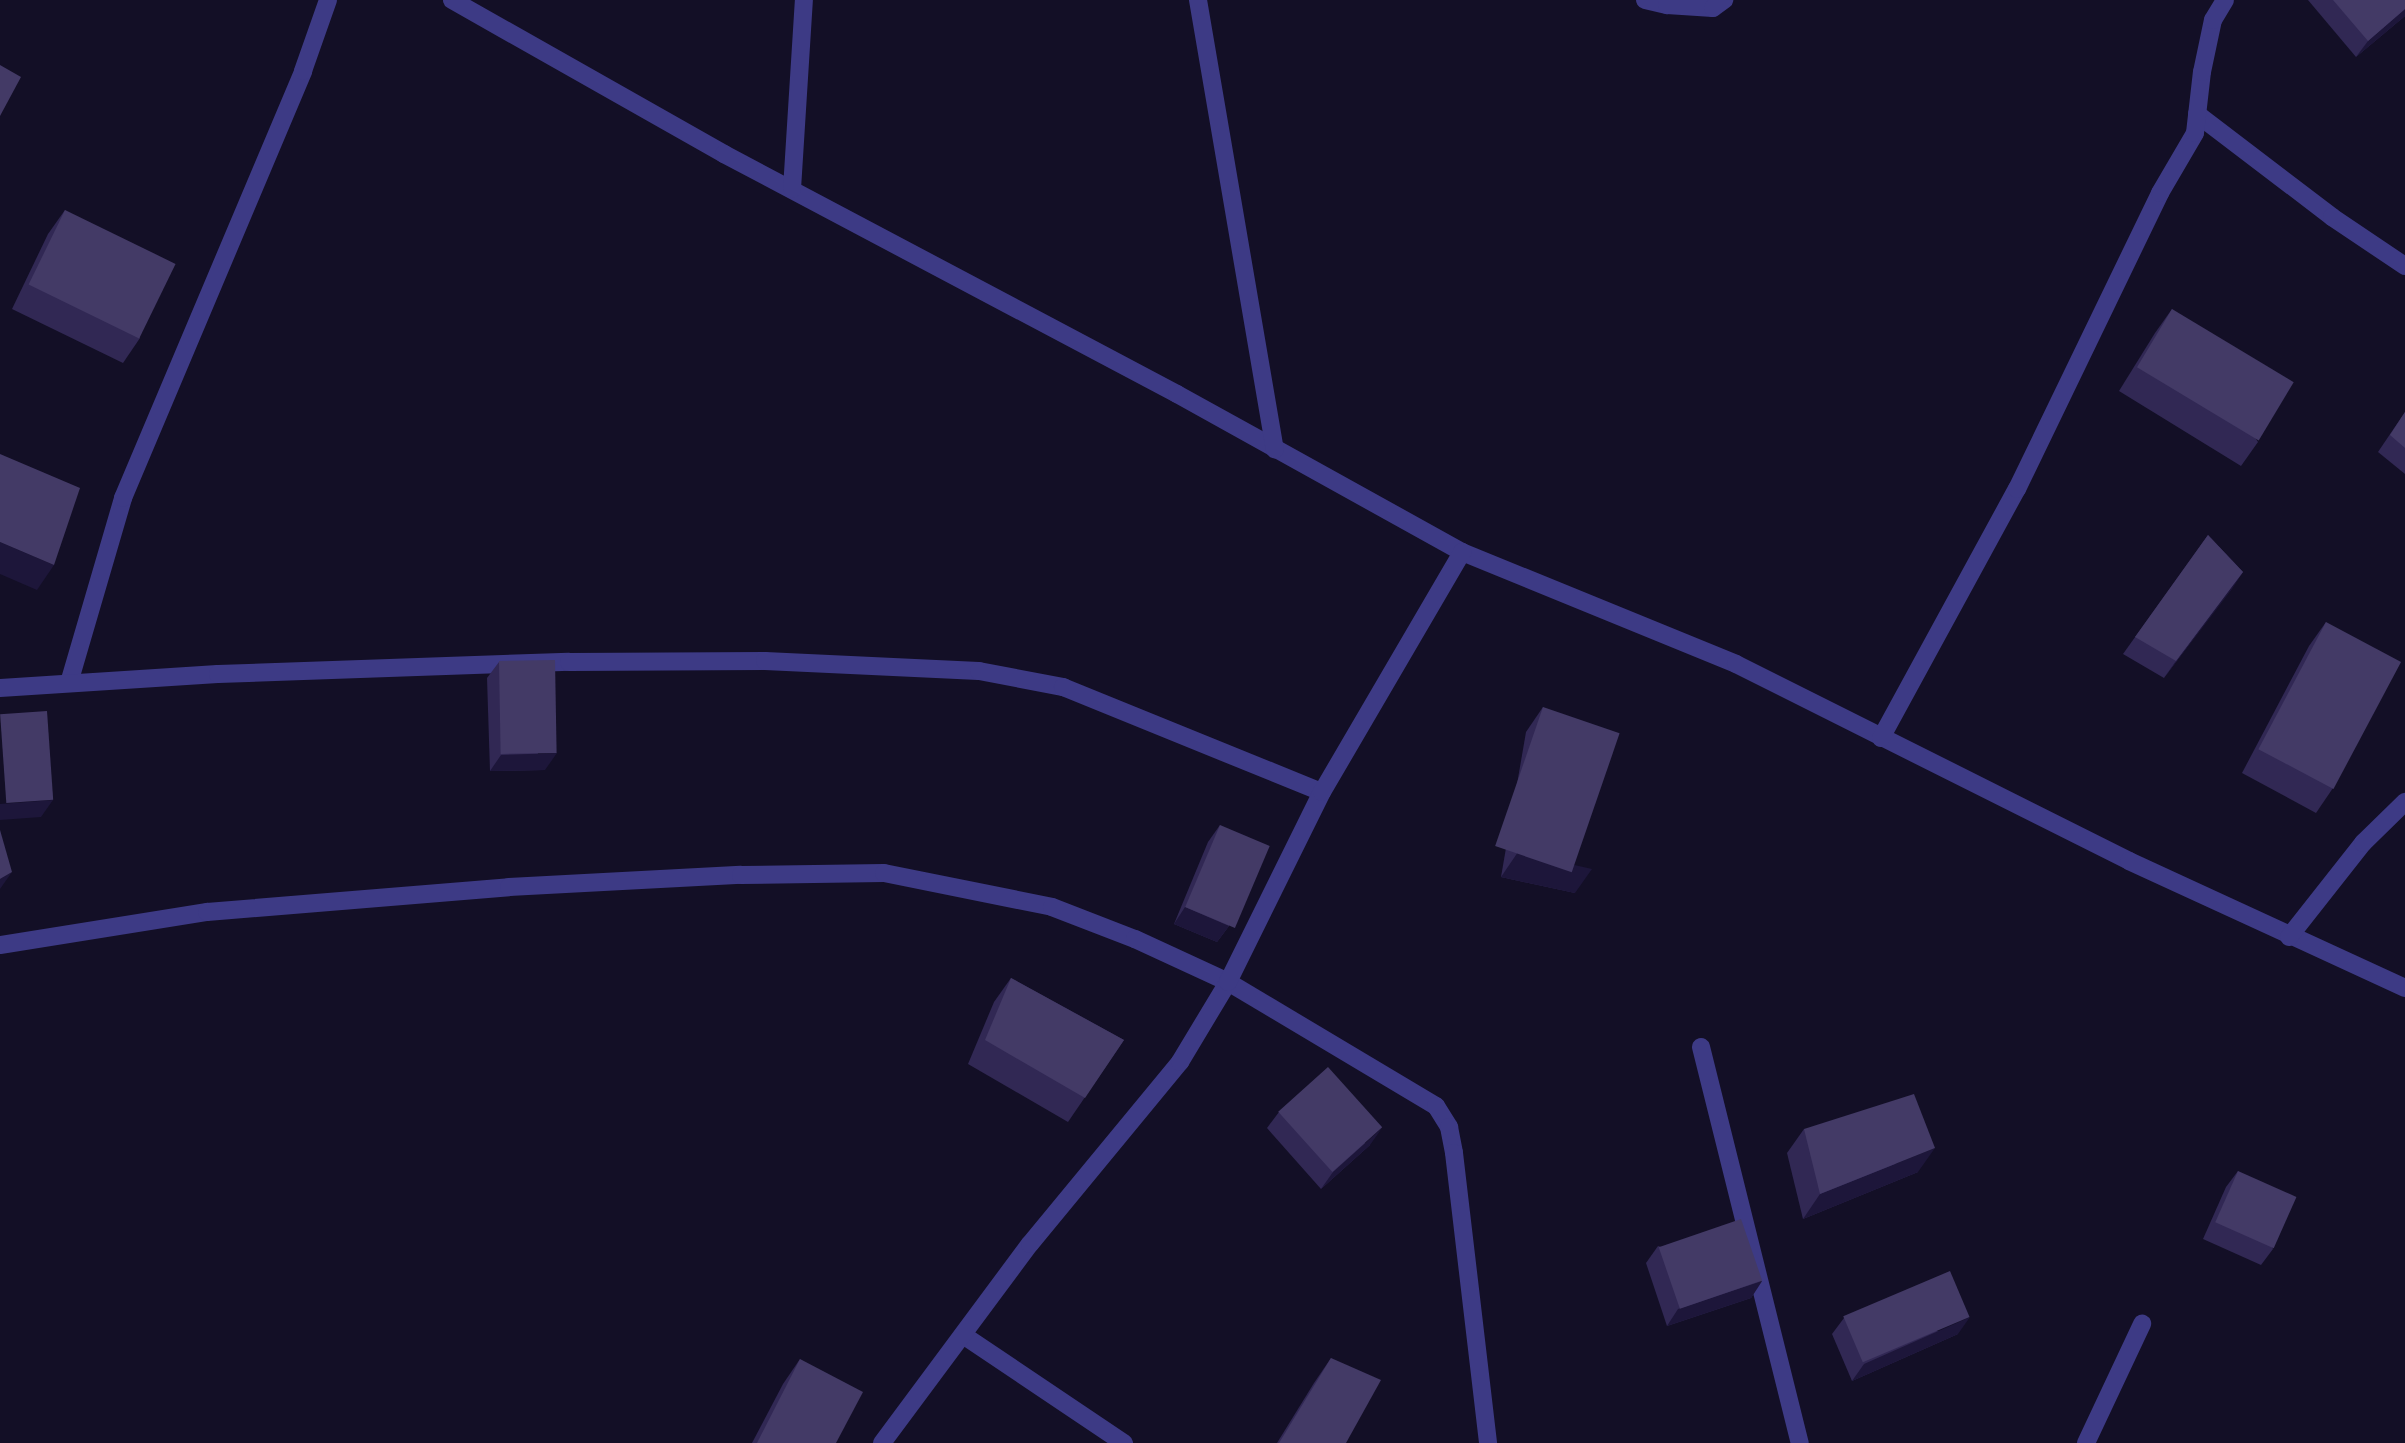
<!DOCTYPE html>
<style>
body{margin:0}
#map{position:relative;width:2405px;height:1443px;overflow:hidden;background:#130f26;font-family:"Open Sans",sans-serif}
div>[style]{position:absolute}
.street>*{height:18px;margin:-9px;padding:0 9px;transform-origin:9px;border-radius:9px;background:#3d3a85}
.wall>*{inset:0;background:#312854}
.shaded-wall>*{inset:0;background:#1d163a}
.building>*{inset:0;background:#433a66;transform-origin:0 0}
span{translate:-50% -50%;white-space:nowrap;text-align:center;line-height:1.15;-webkit-text-stroke:5px #130f26;paint-order:stroke}
</style>
<div id="map">
<div class="street">
<i style="left:452px;top:0;width:313px;rotate:29.5deg"></i>
<i style="left:724px;top:154px;width:513px;rotate:27.91deg"></i>
<i style="left:1177px;top:394px;width:326px;rotate:29deg"></i>
<i style="left:1462px;top:552px;width:296px;rotate:22.2deg"></i>
<i style="left:1736px;top:664px;width:440px;rotate:26.6deg"></i>
<i style="left:2129px;top:861px;width:304px;rotate:24.7deg"></i>
<i style="left:1198px;top:0;width:456px;rotate:80.3deg"></i>
<i style="left:1645px;top:0;width:23px;rotate:13deg"></i>
<i style="left:1667px;top:5px;width:46px;rotate:3.7deg"></i>
<i style="left:1713px;top:8px;width:14px;rotate:-36deg"></i>
<i style="left:2197px;top:114px;width:170px;rotate:37.3deg"></i>
<i style="left:2332px;top:217px;width:88px;rotate:33.9deg"></i>
<i style="left:792px;top:189px;width:189px;rotate:-86.4deg"></i>
<i style="left:69px;top:683px;width:193px;rotate:-73.7deg"></i>
<i style="left:123px;top:498px;width:463px;rotate:-67.1deg"></i>
<i style="left:303px;top:71px;width:75px;rotate:-70.6deg"></i>
<i style="left:0;top:688px;width:218px;rotate:-3.7deg"></i>
<i style="left:218px;top:674px;width:351px;rotate:-2deg"></i>
<i style="left:569px;top:662px;width:196px;rotate:-0.3deg"></i>
<i style="left:765px;top:661px;width:214px;rotate:2.7deg"></i>
<i style="left:979px;top:671px;width:86px;rotate:10.8deg"></i>
<i style="left:1063px;top:687px;width:279px;rotate:22.1deg"></i>
<i style="left:1881px;top:738px;width:284px;rotate:-61.4deg"></i>
<i style="left:2017px;top:489px;width:329px;rotate:-64.2deg"></i>
<i style="left:2160px;top:193px;width:69px;rotate:-59.7deg"></i>
<i style="left:2195px;top:133px;width:61px;rotate:-83.5deg"></i>
<i style="left:2202px;top:72px;width:53px;rotate:-78.1deg"></i>
<i style="left:2213px;top:20px;width:23px;rotate:-59deg"></i>
<i style="left:2289px;top:937px;width:120px;rotate:-51.8deg"></i>
<i style="left:2363px;top:843px;width:59px;rotate:-44.3deg"></i>
<i style="left:0;top:945px;width:210px;rotate:-9.1deg"></i>
<i style="left:207px;top:912px;width:303px;rotate:-4.7deg"></i>
<i style="left:509px;top:887px;width:232px;rotate:-3deg"></i>
<i style="left:741px;top:875px;width:143px;rotate:-0.8deg"></i>
<i style="left:884px;top:873px;width:171px;rotate:11.4deg"></i>
<i style="left:1052px;top:907px;width:89px;rotate:21.1deg"></i>
<i style="left:1135px;top:939px;width:102px;rotate:24.8deg"></i>
<i style="left:1228px;top:982px;width:242px;rotate:30.8deg"></i>
<i style="left:1436px;top:1106px;width:25px;rotate:58deg"></i>
<i style="left:1449px;top:1127px;width:26px;rotate:79deg"></i>
<i style="left:1454px;top:1153px;width:292px;rotate:83.3deg"></i>
<i style="left:1701px;top:1047px;width:408px;rotate:76deg"></i>
<i style="left:963px;top:1335px;width:194px;rotate:33.9deg"></i>
<i style="left:882px;top:1443px;width:248px;rotate:-53.4deg"></i>
<i style="left:1030px;top:1244px;width:236px;rotate:-50.5deg"></i>
<i style="left:1180px;top:1062px;width:93px;rotate:-59deg"></i>
<i style="left:1228px;top:982px;width:212px;rotate:-63.7deg"></i>
<i style="left:1322px;top:792px;width:278px;rotate:-59.7deg"></i>
<i style="left:2086px;top:1443px;width:132px;rotate:-64.8deg"></i>
</div>
<div class="wall">
<i style="clip-path:polygon(2308px 0,2405px 0,2405px 16px,2356px 57px)"></i>
<i style="clip-path:polygon(65px 210px,140px 338px,123px 363px,12px 309px,48px 234px)"></i>
<i style="clip-path:polygon(2172px 309px,2258px 442px,2241px 466px,2119px 391px,2155px 333px)"></i>
<i style="clip-path:polygon(2405px 412px,2405px 474px,2378px 452px)"></i>
<i style="clip-path:polygon(2208px 535px,2243px 572px,2164px 678px,2123px 654px)"></i>
<i style="clip-path:polygon(2326px 622px,2333px 788px,2316px 813px,2242px 773px,2309px 646px)"></i>
<i style="clip-path:polygon(499px 662px,545px 770px,490px 771px,487px 678px)"></i>
<i style="clip-path:polygon(1543px 707px,1575px 893px,1501px 877px,1526px 732px)"></i>
<i style="clip-path:polygon(1220px 825px,1229px 926px,1217px 942px,1174px 924px,1208px 842px)"></i>
<i style="clip-path:polygon(1011px 978px,1124px 1040px,1068px 1122px,968px 1064px,994px 1002px)"></i>
<i style="clip-path:polygon(1279px 1112px,1370px 1145px,1321px 1189px,1267px 1128px)"></i>
<i style="clip-path:polygon(1804px 1129px,1918px 1172px,1803px 1219px,1787px 1153px)"></i>
<i style="clip-path:polygon(2238px 1171px,2273px 1249px,2261px 1265px,2203px 1239px,2226px 1187px)"></i>
<i style="clip-path:polygon(1658px 1246px,1762px 1281px,1751px 1298px,1667px 1326px,1646px 1263px)"></i>
<i style="clip-path:polygon(1844px 1318px,1958px 1334px,1852px 1381px,1832px 1334px)"></i>
<i style="clip-path:polygon(1331px 1358px,1346px 1443px,1277px 1443px,1314px 1383px)"></i>
<i style="clip-path:polygon(800px 1359px,836px 1443px,752px 1443px,783px 1384px)"></i>
</div>
<div class="shaded-wall">
<i style="clip-path:polygon(2405px 9px,2405px 16px,2356px 57px,2368px 41px)"></i>
<i style="clip-path:polygon(0 542px,54px 565px,37px 590px,0 574px)"></i>
<i style="clip-path:polygon(2243px 572px,2232px 589px,2164px 678px,2176px 661px)"></i>
<i style="clip-path:polygon(557px 753px,545px 770px,490px 771px,501px 755px)"></i>
<i style="clip-path:polygon(53px 800px,41px 817px,0 820px,0 804px)"></i>
<i style="clip-path:polygon(1518px 852px,1592px 869px,1575px 893px,1501px 877px)"></i>
<i style="clip-path:polygon(12px 872px,0 889px,0 879px)"></i>
<i style="clip-path:polygon(1185px 907px,1229px 926px,1217px 942px,1174px 924px)"></i>
<i style="clip-path:polygon(1382px 1128px,1370px 1145px,1321px 1189px,1333px 1172px)"></i>
<i style="clip-path:polygon(1935px 1148px,1918px 1172px,1803px 1219px,1820px 1194px)"></i>
<i style="clip-path:polygon(1762px 1281px,1751px 1298px,1667px 1326px,1678px 1309px)"></i>
<i style="clip-path:polygon(1970px 1317px,1958px 1334px,1852px 1381px,1864px 1364px)"></i>
</div>
<div class="building">
<i style="clip-path:polygon(2333px 0,2405px 0,2405px 9px,2368px 41px)"></i>
<i style="clip-path:polygon(0 65px,21px 77px,0 116px)"></i>
<i style="left:65px;top:210px;width:123px;height:83px;rotate:26deg"></i>
<i style="left:2172px;top:309px;width:142px;height:68px;rotate:31deg"></i>
<i style="clip-path:polygon(2405px 412px,2405px 448px,2390px 435px)"></i>
<i style="clip-path:polygon(0 454px,80px 488px,54px 565px,0 542px)"></i>
<i style="clip-path:polygon(2208px 535px,2243px 572px,2176px 661px,2135px 637px)"></i>
<i style="left:2326px;top:622px;width:85px;height:144px;rotate:28deg"></i>
<i style="left:555px;top:660px;width:93px;height:56px;rotate:89deg"></i>
<i style="left:1543px;top:707px;width:81px;height:147px;rotate:19deg"></i>
<i style="left:47px;top:711px;width:89px;height:47px;rotate:86deg"></i>
<i style="left:1220px;top:825px;width:54px;height:89px;rotate:23deg"></i>
<i style="clip-path:polygon(0 830px,12px 872px,0 879px)"></i>
<i style="clip-path:polygon(1011px 978px,1124px 1040px,1085px 1098px,985px 1040px)"></i>
<i style="left:1328px;top:1067px;width:81px;height:67px;rotate:48deg"></i>
<i style="clip-path:polygon(1914px 1094px,1935px 1148px,1820px 1194px,1804px 1129px)"></i>
<i style="left:2238px;top:1171px;width:64px;height:56px;rotate:24deg"></i>
<i style="left:1741px;top:1219px;width:65px;height:87px;rotate:71deg"></i>
<i style="left:1950px;top:1271px;width:50px;height:116px;rotate:67deg"></i>
<i style="clip-path:polygon(1331px 1358px,1381px 1380px,1346px 1443px,1279px 1443px)"></i>
<i style="clip-path:polygon(800px 1359px,863px 1392px,836px 1443px,757px 1443px)"></i>
</div>
</div>
